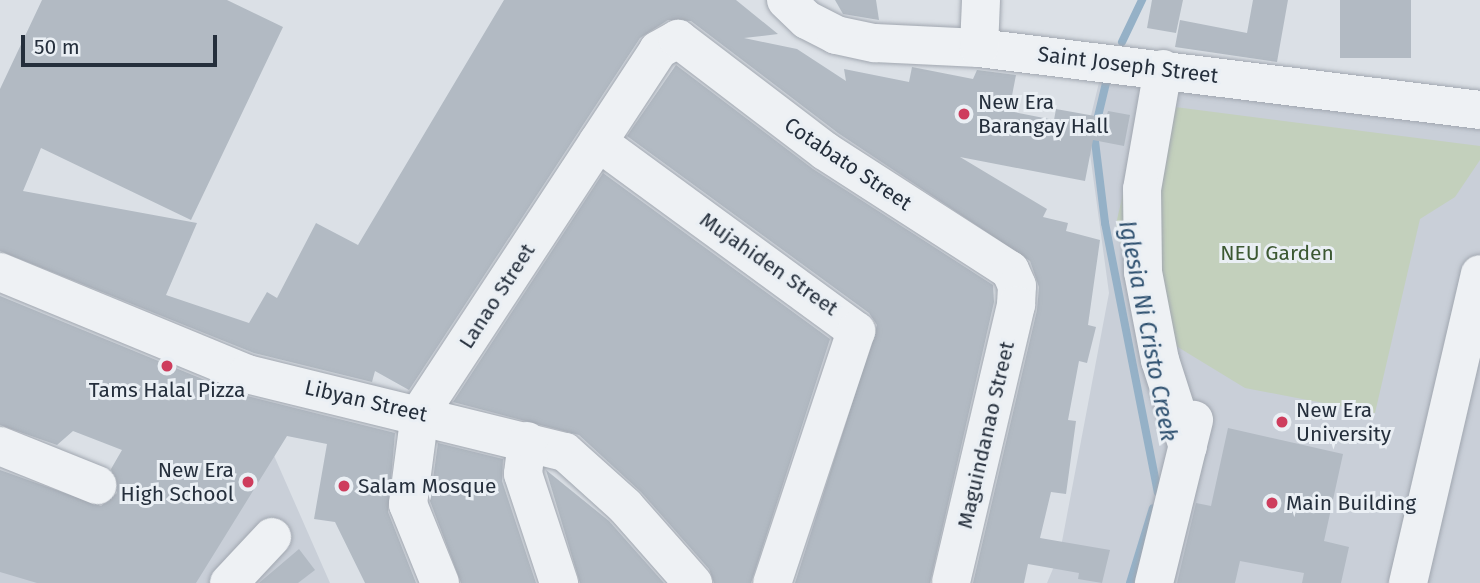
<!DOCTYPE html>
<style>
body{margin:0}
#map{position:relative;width:1480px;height:583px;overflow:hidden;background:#dbe0e6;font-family:"Fira Sans",sans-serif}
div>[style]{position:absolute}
.built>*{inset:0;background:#c9cfd8}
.green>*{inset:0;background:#c3d0bc}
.stream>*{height:8px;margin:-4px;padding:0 4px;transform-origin:4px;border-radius:4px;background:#95b1c7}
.building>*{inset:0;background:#b2bac3;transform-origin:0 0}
.roads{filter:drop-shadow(0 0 2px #a1a7b0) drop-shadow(0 0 2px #a1a7b0)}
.minor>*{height:38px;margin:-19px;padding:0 19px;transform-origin:19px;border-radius:19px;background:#eef1f4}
.dots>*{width:19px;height:19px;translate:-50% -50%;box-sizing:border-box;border:4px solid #eaeff4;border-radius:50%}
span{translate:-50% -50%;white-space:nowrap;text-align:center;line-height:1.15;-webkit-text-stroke:6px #eaeff4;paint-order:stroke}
.street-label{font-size:21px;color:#252f3c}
.poi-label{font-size:21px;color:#252f3c}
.left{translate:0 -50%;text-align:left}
.right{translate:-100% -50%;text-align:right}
.park-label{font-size:21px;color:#3c5832}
.water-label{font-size:23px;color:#2f5170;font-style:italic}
.scale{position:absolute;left:21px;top:35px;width:196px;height:32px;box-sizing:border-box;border:4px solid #252f3c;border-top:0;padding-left:9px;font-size:21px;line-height:24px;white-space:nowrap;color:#252f3c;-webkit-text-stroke:5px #eaeff4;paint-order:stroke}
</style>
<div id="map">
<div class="built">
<i style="clip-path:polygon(1102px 70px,1480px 129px,1480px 583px,1047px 583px,1060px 552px,1109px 293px,1087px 132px)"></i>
<i style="clip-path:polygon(272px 451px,330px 583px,0 583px,0 512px,158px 560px)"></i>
</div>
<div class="green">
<i style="clip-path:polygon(1144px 103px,1480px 146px,1480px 160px,1455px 197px,1420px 219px,1375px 413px,1245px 388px,1140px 324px,1116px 224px)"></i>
</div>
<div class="stream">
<i style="left:1122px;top:42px;width:47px;rotate:-64.5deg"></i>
<i style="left:1106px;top:83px;width:51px;rotate:103.5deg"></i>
<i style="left:1094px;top:133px;width:91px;rotate:83deg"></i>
<i style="left:1105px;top:223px;width:274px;rotate:78.9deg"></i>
<i style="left:1130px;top:583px;width:78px;rotate:-73deg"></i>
</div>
<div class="building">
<i style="clip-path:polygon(42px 0,227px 0,283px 27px,191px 220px,41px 148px,23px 191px,197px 223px,166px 295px,249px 323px,267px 292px,277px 298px,316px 223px,358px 245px,504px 0,736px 0,778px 34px,744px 38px,797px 49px,846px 81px,844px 69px,909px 82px,912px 67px,973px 79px,977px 70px,1016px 75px,1009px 111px,1054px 120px,1056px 109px,1106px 118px,1108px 111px,1130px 115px,1124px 146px,1093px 140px,1085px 181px,960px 157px,1047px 209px,1043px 217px,1068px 223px,1066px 231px,1100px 240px,1088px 325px,1096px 327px,1087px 363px,1079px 361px,1068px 420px,1076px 421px,1066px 494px,1051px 492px,1040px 538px,1110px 550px,1102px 583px,1078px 579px,1079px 573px,1028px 564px,1024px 583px,973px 583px,1037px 310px,1039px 287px,1030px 261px,838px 133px,691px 21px,668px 20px,640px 38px,409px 390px,375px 371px,372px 382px,254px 353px,0 251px,0 89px)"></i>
<i style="clip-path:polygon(835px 0,876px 0,879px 20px,843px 14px)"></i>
<i style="clip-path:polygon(1152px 0,1183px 0,1176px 33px,1147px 28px)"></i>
<i style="clip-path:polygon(1253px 0,1288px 0,1277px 62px,1175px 47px,1180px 20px,1247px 33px)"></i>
<i style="left:1340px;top:0;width:71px;height:58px"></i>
<i style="clip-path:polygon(676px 65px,813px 169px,993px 285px,994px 302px,930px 583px,795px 583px,877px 325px,869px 313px,627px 136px)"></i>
<i style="clip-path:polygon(603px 173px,830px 339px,751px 583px,714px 583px,709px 569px,641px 492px,579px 435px,453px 402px)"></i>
<i style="clip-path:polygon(0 296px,239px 394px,395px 433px,388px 512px,416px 583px,365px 583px,335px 522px,314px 519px,327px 444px,287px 436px,196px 583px,37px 583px,0 572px,0 470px,101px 506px,117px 493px,111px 469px,122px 450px,73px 431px,57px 445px,0 425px)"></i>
<i style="clip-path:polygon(1228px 428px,1343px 454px,1324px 541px,1349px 547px,1341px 583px,1302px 583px,1304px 573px,1240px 561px,1235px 583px,1177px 583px,1196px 503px,1211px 506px)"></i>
<i style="clip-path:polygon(438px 443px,503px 459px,502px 481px,536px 583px,461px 583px,430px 501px)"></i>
<i style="clip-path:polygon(546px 470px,609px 521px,664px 583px,580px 583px)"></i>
<i style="clip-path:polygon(299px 549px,315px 570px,298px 583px,259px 583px)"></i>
</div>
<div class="roads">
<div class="minor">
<i style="left:786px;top:0;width:29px;rotate:44deg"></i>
<i style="left:807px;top:20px;width:33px;rotate:27deg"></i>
<i style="left:836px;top:35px;width:40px;rotate:12deg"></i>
<i style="left:875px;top:43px;width:104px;rotate:2.8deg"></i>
<i style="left:979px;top:48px;width:505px;rotate:7.05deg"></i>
<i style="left:979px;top:48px;width:48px;rotate:-87.6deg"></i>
<i style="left:1163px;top:69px;width:122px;rotate:99.9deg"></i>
<i style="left:1142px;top:189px;width:83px;rotate:89.3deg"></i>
<i style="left:1143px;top:272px;width:90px;rotate:79.1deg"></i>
<i style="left:1160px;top:360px;width:91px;rotate:72.2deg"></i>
<i style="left:598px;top:142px;width:320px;rotate:36.2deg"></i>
<i style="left:856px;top:331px;width:266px;rotate:108.4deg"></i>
<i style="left:0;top:272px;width:267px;rotate:22.4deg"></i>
<i style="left:247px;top:374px;width:327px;rotate:13.8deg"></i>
<i style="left:565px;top:452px;width:81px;rotate:42deg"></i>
<i style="left:625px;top:506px;width:103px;rotate:48.6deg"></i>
<i style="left:527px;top:441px;width:33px;rotate:97deg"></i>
<i style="left:523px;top:474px;width:115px;rotate:71.7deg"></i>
<i style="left:0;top:446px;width:105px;rotate:21.9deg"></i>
<i style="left:229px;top:583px;width:63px;rotate:-46.9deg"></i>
<i style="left:440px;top:583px;width:85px;rotate:-112.1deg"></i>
<i style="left:408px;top:504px;width:92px;rotate:-82.5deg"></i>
<i style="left:420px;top:413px;width:434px;rotate:-56.7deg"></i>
<i style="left:658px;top:50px;width:23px;rotate:-29deg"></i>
<i style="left:678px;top:39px;width:185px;rotate:37.3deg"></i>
<i style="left:825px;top:151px;width:220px;rotate:32.8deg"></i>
<i style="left:1010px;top:270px;width:17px;rotate:66deg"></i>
<i style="left:1017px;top:286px;width:19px;rotate:93deg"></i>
<i style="left:1016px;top:305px;width:285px;rotate:103.2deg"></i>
<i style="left:1154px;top:583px;width:168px;rotate:-76.2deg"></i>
<i style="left:1408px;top:583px;width:317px;rotate:-76.9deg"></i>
</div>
</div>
<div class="dots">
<i style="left:964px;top:114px;background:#ce3d5d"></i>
<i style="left:167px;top:366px;background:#ce3d5d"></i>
<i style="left:1282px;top:422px;background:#ce3d5d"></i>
<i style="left:248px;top:482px;background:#ce3d5d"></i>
<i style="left:344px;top:486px;background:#ce3d5d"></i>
<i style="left:1272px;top:503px;background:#ce3d5d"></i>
</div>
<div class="street-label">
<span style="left:1128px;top:65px;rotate:7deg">Saint Joseph Street</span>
<span style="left:848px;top:164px;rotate:34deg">Cotabato Street</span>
<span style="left:769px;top:264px;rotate:35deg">Mujahiden Street</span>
<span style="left:497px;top:296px;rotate:-57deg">Lanao Street</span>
<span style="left:366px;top:401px;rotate:13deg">Libyan Street</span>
<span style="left:986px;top:435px;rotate:-77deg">Maguindanao Street</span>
</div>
<div class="poi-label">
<span class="left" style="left:978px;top:114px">New Era<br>Barangay Hall</span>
<span style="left:167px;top:390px">Tams Halal Pizza</span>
<span class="left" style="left:1296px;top:422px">New Era<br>University</span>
<span class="right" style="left:234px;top:482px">New Era<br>High School</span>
<span class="left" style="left:358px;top:486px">Salam Mosque</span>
<span class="left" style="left:1286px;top:503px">Main Building</span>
</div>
<div class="park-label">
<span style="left:1277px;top:253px">NEU Garden</span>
</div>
<div class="water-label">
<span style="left:1148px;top:331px;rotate:79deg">Iglesia Ni Cristo Creek</span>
</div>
<div class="scale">50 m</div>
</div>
